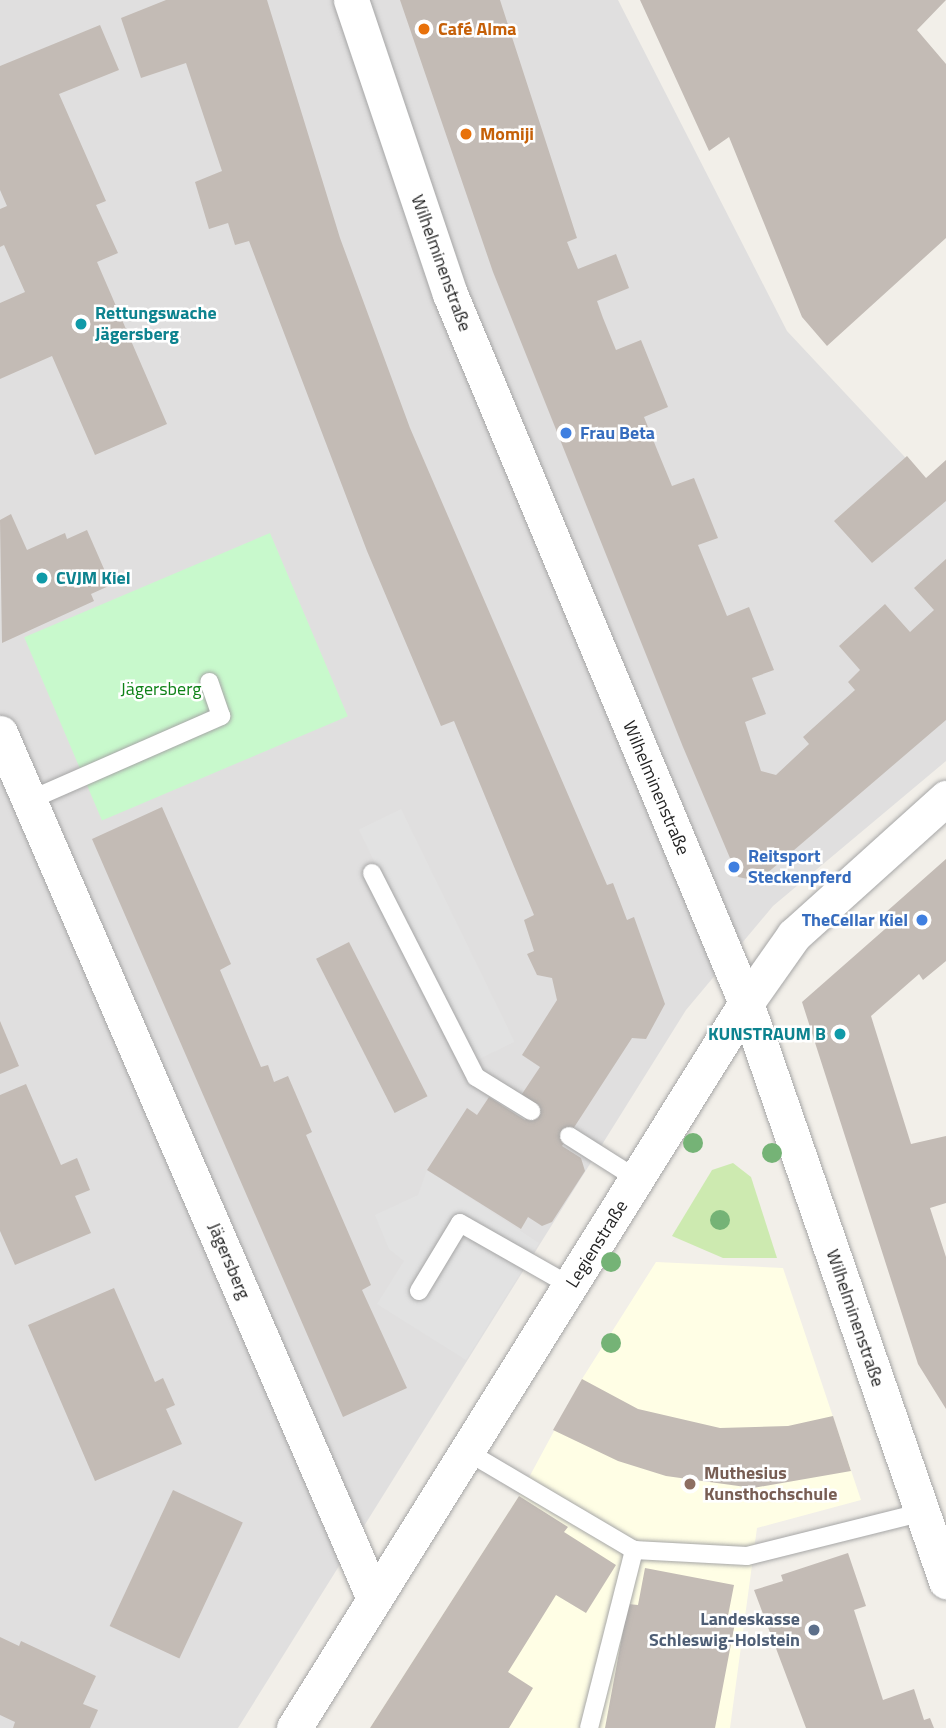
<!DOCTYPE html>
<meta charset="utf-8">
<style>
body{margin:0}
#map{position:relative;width:946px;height:1728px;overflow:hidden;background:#f2efe9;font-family:"Titillium Web",sans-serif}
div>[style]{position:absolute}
.residential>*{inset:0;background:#e0dfdf}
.education>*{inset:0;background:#fffee5}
.grass>*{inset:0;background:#cdeab0}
.park>*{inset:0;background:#c8f9cc;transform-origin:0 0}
.parking>*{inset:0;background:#e2e2e2;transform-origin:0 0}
.building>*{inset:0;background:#c3bbb5;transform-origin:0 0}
.roads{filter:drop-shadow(0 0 2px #a6a6a6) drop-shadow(0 0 2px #a6a6a6)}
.service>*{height:18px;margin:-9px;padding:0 9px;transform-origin:9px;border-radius:9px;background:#fff}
.minor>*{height:35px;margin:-17.5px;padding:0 17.5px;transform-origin:17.5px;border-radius:17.5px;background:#fff}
.trees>*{width:20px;height:20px;margin:-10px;border-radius:50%;background:#75b376}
.dots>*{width:19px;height:19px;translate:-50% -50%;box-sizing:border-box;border:4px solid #fff;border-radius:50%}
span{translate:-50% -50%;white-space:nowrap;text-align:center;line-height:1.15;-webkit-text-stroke:5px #fff;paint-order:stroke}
.food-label{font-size:18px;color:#c56008;font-weight:700}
.left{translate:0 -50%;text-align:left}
.street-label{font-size:18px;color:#222}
.culture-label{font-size:18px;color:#0d838f;font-weight:700}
.right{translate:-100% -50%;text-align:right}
.shop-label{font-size:18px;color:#366cbe;font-weight:700}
.park-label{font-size:18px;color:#0e8217}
.education-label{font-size:18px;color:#785e54;font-weight:700}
.service-label{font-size:18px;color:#4e5e75;font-weight:700}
</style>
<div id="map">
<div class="residential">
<i style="clip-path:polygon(0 0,618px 0,787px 331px,946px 501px,946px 761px,773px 906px,686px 1010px,238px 1728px,0 1728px)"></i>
</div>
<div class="education">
<i style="clip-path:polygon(656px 1262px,783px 1268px,861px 1500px,757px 1528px,730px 1728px,370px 1728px,519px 1496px,582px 1379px)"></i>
</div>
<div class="grass">
<i style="clip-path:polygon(733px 1163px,751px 1177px,777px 1258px,723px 1258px,672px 1236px,712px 1170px)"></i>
</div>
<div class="park">
<i style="left:270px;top:533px;width:199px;height:267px;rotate:67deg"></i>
</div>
<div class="parking">
<i style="left:401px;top:809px;width:259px;height:47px;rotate:64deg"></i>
<i style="clip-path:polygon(427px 1170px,539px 1243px,466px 1360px,377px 1304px,404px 1261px,389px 1249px,375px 1215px,418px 1195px)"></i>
</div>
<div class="building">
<i style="clip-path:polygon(166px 0,267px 0,340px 238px,410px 428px,607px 885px,613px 883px,627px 920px,634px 917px,665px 1004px,646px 1039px,632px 1038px,562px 1146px,581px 1158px,585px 1171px,552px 1222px,542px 1226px,528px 1217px,521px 1229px,427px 1170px,467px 1108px,477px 1115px,489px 1097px,525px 1120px,534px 1106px,520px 1097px,540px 1067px,522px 1055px,557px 1000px,552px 978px,537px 975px,527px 954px,534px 951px,524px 920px,534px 915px,454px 721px,441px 726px,367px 551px,249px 241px,235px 245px,228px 223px,209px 229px,195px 182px,222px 171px,186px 63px,141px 78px,121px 18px)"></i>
<i style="clip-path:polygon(400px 0,500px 0,577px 238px,567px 242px,578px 269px,616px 254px,629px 288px,597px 301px,603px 318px,616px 350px,641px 340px,668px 407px,644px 417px,658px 452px,672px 486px,694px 478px,718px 538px,698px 545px,727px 616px,749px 607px,774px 670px,752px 678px,766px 714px,745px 722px,761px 771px,776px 775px,809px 744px,803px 737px,855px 690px,848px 682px,860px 670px,839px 646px,885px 604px,910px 632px,934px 610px,914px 588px,946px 559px,946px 720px,758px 881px,738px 877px,683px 747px,493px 272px)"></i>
<i style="clip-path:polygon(640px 0,946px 0,917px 30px,946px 64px,946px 238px,827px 346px,802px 317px,729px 137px,709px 151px)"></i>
<i style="clip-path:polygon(100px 25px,119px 70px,59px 94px,106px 201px,96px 205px,118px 253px,97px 262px,167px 424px,95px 455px,52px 356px,0 379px,0 303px,25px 292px,4px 245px,0 247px,0 209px,7px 206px,0 190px,0 66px)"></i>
<i style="clip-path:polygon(907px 456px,926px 478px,946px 460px,946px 501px,872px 563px,834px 521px)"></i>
<i style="clip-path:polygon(11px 514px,27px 550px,65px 533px,67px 539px,87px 530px,111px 585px,91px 594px,94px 601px,2px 643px,0 520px)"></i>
<i style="clip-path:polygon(162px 807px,231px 964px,220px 970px,261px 1067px,268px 1065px,274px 1082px,288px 1076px,312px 1132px,306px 1135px,371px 1285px,362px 1290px,407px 1388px,343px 1417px,92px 839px)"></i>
<i style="clip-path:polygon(946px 859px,946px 961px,923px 980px,919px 974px,871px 1016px,911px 1144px,946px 1136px,946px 1203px,930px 1208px,946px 1257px,946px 1409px,918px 1364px,802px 1002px,893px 922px,885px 913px)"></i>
<i style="left:349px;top:942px;width:173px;height:37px;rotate:63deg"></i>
<i style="clip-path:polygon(0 1021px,19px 1066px,0 1074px)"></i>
<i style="clip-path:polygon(26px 1084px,61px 1165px,77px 1158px,90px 1190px,75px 1196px,91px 1233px,15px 1265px,0 1231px,0 1095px)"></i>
<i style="clip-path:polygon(114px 1288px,155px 1382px,163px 1378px,175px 1405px,166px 1409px,182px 1444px,95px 1481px,28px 1325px)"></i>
<i style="clip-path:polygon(582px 1379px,638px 1409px,720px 1428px,788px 1426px,833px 1416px,851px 1471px,753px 1488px,666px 1476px,618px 1461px,553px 1430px)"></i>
<i style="left:173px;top:1490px;width:77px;height:150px;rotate:25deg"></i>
<i style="clip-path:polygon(519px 1496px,568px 1527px,564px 1532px,616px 1565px,586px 1613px,556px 1595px,508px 1672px,533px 1688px,509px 1728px,370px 1728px)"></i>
<i style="clip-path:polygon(848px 1553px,866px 1606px,854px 1610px,883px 1700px,914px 1689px,924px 1720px,930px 1718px,934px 1728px,806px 1728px,754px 1590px,783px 1581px,781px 1575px)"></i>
<i style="clip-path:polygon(645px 1568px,734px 1585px,727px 1621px,735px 1623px,715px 1728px,605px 1728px,628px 1604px,638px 1605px)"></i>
<i style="clip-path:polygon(0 1637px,19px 1646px,21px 1641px,96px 1676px,83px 1704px,98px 1710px,90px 1728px,13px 1728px,15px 1722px,0 1715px)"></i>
</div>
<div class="roads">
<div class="service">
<i style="left:30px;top:800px;width:209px;rotate:-23.7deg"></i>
<i style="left:221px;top:716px;width:36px;rotate:-109deg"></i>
<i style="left:372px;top:873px;width:229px;rotate:63deg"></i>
<i style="left:476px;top:1077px;width:65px;rotate:31.7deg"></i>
<i style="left:569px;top:1136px;width:80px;rotate:32.3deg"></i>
<i style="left:419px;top:1291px;width:79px;rotate:-58.9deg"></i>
<i style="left:460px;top:1223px;width:128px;rotate:29.6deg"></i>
<i style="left:468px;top:1452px;width:193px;rotate:30.6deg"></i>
<i style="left:634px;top:1550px;width:113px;rotate:3deg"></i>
<i style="left:747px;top:1556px;width:181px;rotate:-14deg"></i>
<i style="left:589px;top:1728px;width:184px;rotate:-75.8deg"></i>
</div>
<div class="minor">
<i style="left:351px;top:0;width:310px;rotate:71.4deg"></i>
<i style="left:450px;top:294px;width:768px;rotate:67.34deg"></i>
<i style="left:746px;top:1003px;width:612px;rotate:70.91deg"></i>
<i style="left:0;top:733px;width:940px;rotate:66.63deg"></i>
<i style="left:294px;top:1728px;width:854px;rotate:-58.06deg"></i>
<i style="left:746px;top:1003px;width:83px;rotate:-54.8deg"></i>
<i style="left:794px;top:935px;width:205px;rotate:-42deg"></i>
</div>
</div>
<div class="trees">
<i style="left:693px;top:1143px"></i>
<i style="left:772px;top:1153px"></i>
<i style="left:720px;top:1220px"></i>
<i style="left:611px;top:1262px"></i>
<i style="left:611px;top:1343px"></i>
</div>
<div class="dots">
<i style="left:424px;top:29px;background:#e8710a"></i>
<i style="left:466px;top:134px;background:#e8710a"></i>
<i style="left:81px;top:324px;background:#0f9aa8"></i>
<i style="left:566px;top:433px;background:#3f7fe0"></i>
<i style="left:42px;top:578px;background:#0f9aa8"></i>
<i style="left:734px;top:867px;background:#3f7fe0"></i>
<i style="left:922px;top:920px;background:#3f7fe0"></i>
<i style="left:840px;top:1034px;background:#0f9aa8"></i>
<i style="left:690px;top:1484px;background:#8d6e63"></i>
<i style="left:814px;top:1630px;background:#5c6f8a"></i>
</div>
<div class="food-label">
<span class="left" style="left:438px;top:29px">Café Alma</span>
<span class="left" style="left:480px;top:134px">Momiji</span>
</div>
<div class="street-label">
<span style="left:441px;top:263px;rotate:70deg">Wilhelminenstraße</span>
<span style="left:656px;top:788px;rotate:67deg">Wilhelminenstraße</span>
<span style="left:597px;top:1244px;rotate:-58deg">Legienstraße</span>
<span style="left:229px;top:1261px;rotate:67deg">Jägersberg</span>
<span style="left:855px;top:1318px;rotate:71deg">Wilhelminenstraße</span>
</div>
<div class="culture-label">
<span class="left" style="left:95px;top:324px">Rettungswache<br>Jägersberg</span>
<span class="left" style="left:56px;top:578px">CVJM Kiel</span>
<span class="right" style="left:826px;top:1034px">KUNSTRAUM B</span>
</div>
<div class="shop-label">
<span class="left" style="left:580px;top:433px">Frau Beta</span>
<span class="left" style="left:748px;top:867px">Reitsport<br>Steckenpferd</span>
<span class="right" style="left:908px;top:920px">TheCellar Kiel</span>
</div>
<div class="park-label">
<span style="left:161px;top:689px">Jägersberg</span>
</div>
<div class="education-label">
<span class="left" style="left:704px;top:1484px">Muthesius<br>Kunsthochschule</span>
</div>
<div class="service-label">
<span class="right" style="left:800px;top:1630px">Landeskasse<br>Schleswig-Holstein</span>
</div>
</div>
